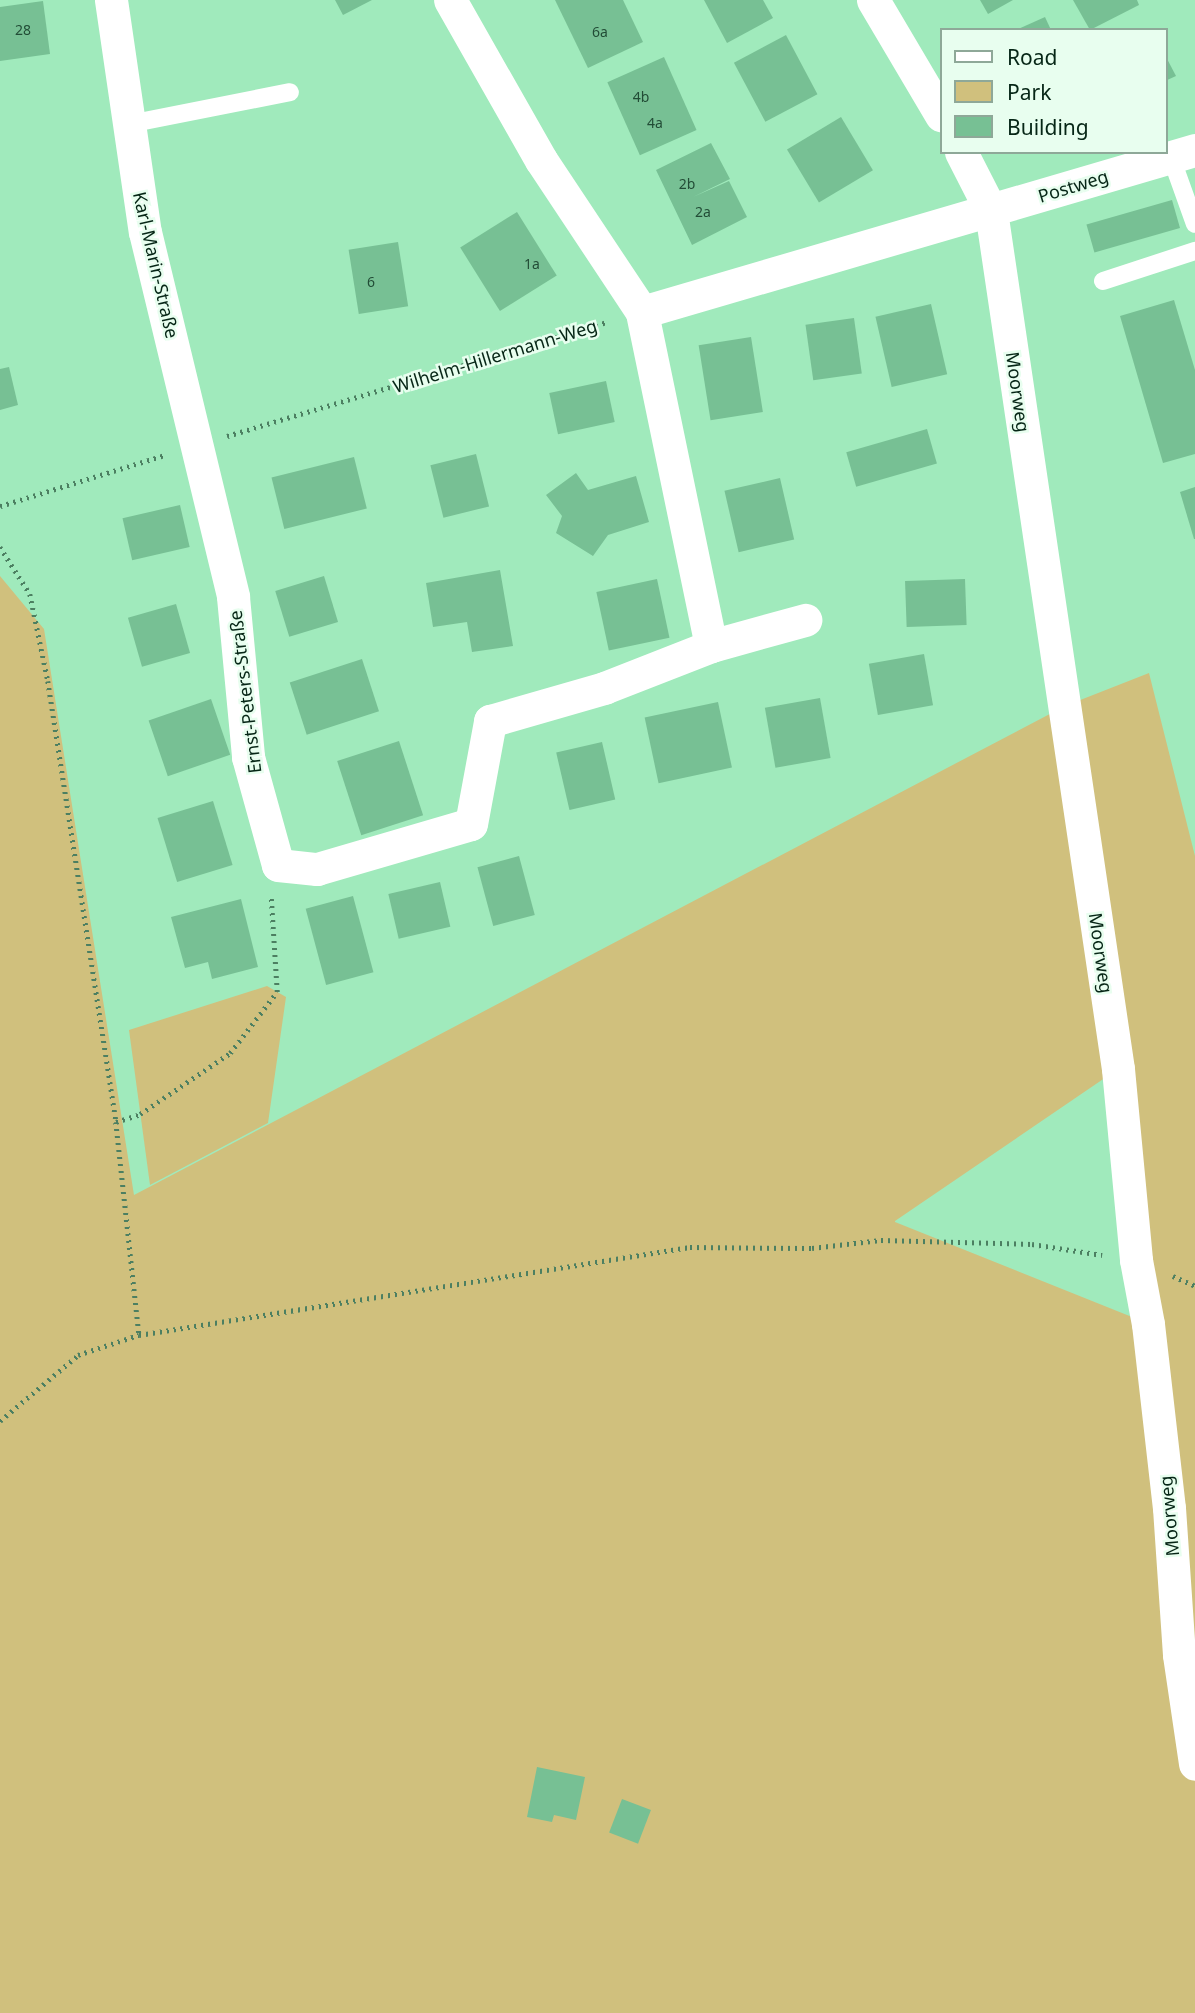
<!DOCTYPE html>
<meta charset="utf-8">
<style>
body{margin:0}
#map{position:relative;width:1195px;height:2013px;overflow:hidden;background:#a0eabc;font-family:"Noto Sans",sans-serif}
div>[style]{position:absolute}
.green>*{inset:0;background:#d0c07d}
.building>*{inset:0;background:#77c094;transform-origin:0 0}
.path>*{height:4.5px;margin-top:-2.25px;transform-origin:0;background:repeating-linear-gradient(90deg,#4c7f61 0 2px,transparent 0 7px)}
.service>*{height:18px;margin:-9px;padding:0 9px;transform-origin:9px;border-radius:9px;background:#fff}
.minor>*{height:33px;margin:-16.5px;padding:0 16.5px;transform-origin:16.5px;border-radius:16.5px;background:#fff}
span{translate:-50% -50%;white-space:nowrap;text-align:center;line-height:1.15;-webkit-text-stroke:5px #e8feef;paint-order:stroke}
.number-label{font-size:14px;color:#224c36}
.number-label span{-webkit-text-stroke-width:0}
.street-label{font-size:18px;color:#062616}
.legend{position:absolute;left:940px;top:28px;width:228px;height:126px;box-sizing:border-box;background:#e8feef;border:2px solid #8ea898;margin:0;padding:9px 12px;list-style:none;font-size:21px;color:#062616}
.legend li{display:flex;align-items:center;gap:14px;height:35px}
.legend b{width:35px;border:2px solid #8ea898}
</style>
<div id="map">
<div class="green">
<i style="clip-path:polygon(evenodd,0 576px,44px 629px,134px 1195px,1065px 706px,1149px 673px,1195px 856px,1195px 2013px,0 2013px,0 576px,1118px 1069px,1147px 1323px,895px 1222px,895px 1221px,1118px 1069px)"></i>
<i style="clip-path:polygon(267px 986px,286px 997px,268px 1123px,150px 1185px,129px 1030px)"></i>
</div>
<div class="building">
<i style="clip-path:polygon(335px 0,372px 0,343px 15px)"></i>
<i style="clip-path:polygon(555px 0,623px 0,643px 42px,588px 68px)"></i>
<i style="clip-path:polygon(704px 0,763px 0,773px 18px,727px 43px)"></i>
<i style="clip-path:polygon(980px 0,1013px 0,988px 14px)"></i>
<i style="clip-path:polygon(1073px 0,1137px 0,1139px 5px,1090px 30px)"></i>
<i style="clip-path:polygon(43px 1px,50px 54px,0 61px,0 7px)"></i>
<i style="clip-path:polygon(1045px 17px,1051px 30px,1016px 30px)"></i>
<i style="left:786px;top:35px;width:67px;height:59px;rotate:62deg"></i>
<i style="clip-path:polygon(1165px 55px,1176px 76px,1165px 81px)"></i>
<i style="left:664px;top:57px;width:80px;height:62px;rotate:66deg"></i>
<i style="left:841px;top:117px;width:62px;height:63px;rotate:59deg"></i>
<i style="clip-path:polygon(711px 143px,730px 179px,693px 197px,729px 181px,747px 217px,692px 245px,656px 170px)"></i>
<i style="left:1172px;top:200px;width:29px;height:89px;rotate:74deg"></i>
<i style="left:517px;top:212px;width:75px;height:67px;rotate:58deg"></i>
<i style="left:398px;top:242px;width:65px;height:50px;rotate:81deg"></i>
<i style="clip-path:polygon(1174px 300px,1195px 370px,1195px 454px,1163px 463px,1120px 316px)"></i>
<i style="left:931px;top:304px;width:72px;height:57px;rotate:77deg"></i>
<i style="left:854px;top:318px;width:56px;height:49px;rotate:82deg"></i>
<i style="left:751px;top:337px;width:76px;height:53px;rotate:81deg"></i>
<i style="clip-path:polygon(9px 367px,18px 405px,0 410px,0 369px)"></i>
<i style="left:606px;top:381px;width:42px;height:58px;rotate:78deg"></i>
<i style="left:927px;top:429px;width:36px;height:84px;rotate:74deg"></i>
<i style="left:476px;top:454px;width:54px;height:47px;rotate:76deg"></i>
<i style="left:354px;top:457px;width:53px;height:85px;rotate:76deg"></i>
<i style="clip-path:polygon(576px 473px,588px 490px,636px 476px,649px 522px,608px 535px,593px 556px,556px 533px,562px 516px,546px 495px)"></i>
<i style="left:780px;top:478px;width:63px;height:57px;rotate:77deg"></i>
<i style="clip-path:polygon(1195px 487px,1195px 539px,1194px 539px,1180px 492px)"></i>
<i style="left:180px;top:505px;width:43px;height:59px;rotate:77deg"></i>
<i style="clip-path:polygon(500px 570px,513px 646px,472px 652px,467px 622px,433px 627px,426px 583px)"></i>
<i style="left:324px;top:576px;width:48px;height:51px;rotate:73deg"></i>
<i style="left:657px;top:579px;width:60px;height:62px;rotate:78deg"></i>
<i style="left:965px;top:579px;width:46px;height:60px;rotate:88deg"></i>
<i style="left:176px;top:604px;width:51px;height:50px;rotate:74deg"></i>
<i style="left:924px;top:654px;width:52px;height:56px;rotate:80deg"></i>
<i style="left:362px;top:659px;width:55px;height:76px;rotate:72deg"></i>
<i style="left:820px;top:698px;width:61px;height:56px;rotate:80deg"></i>
<i style="left:211px;top:699px;width:59px;height:66px;rotate:71deg"></i>
<i style="left:718px;top:702px;width:67px;height:75px;rotate:78deg"></i>
<i style="left:399px;top:741px;width:78px;height:65px;rotate:72deg"></i>
<i style="left:602px;top:742px;width:59px;height:47px;rotate:77deg"></i>
<i style="left:213px;top:801px;width:67px;height:58px;rotate:73deg"></i>
<i style="left:519px;top:856px;width:61px;height:43px;rotate:75deg"></i>
<i style="left:440px;top:882px;width:46px;height:53px;rotate:77deg"></i>
<i style="left:353px;top:896px;width:79px;height:49px;rotate:75deg"></i>
<i style="clip-path:polygon(241px 899px,258px 967px,212px 979px,208px 962px,185px 968px,171px 917px)"></i>
<i style="clip-path:polygon(537px 1767px,585px 1777px,576px 1820px,554px 1815px,552px 1822px,527px 1817px)"></i>
<i style="left:622px;top:1799px;width:31px;height:36px;rotate:21deg"></i>
</div>
<div class="path">
<i style="left:227px;top:436px;width:398px;rotate:-16.7deg"></i>
<i style="left:0;top:506px;width:173px;rotate:-17.2deg"></i>
<i style="left:0;top:547px;width:56px;rotate:57.4deg"></i>
<i style="left:30px;top:594px;width:89px;rotate:78.3deg"></i>
<i style="left:48px;top:681px;width:446px;rotate:81.2deg"></i>
<i style="left:116px;top:1122px;width:214px;rotate:83.8deg"></i>
<i style="left:116px;top:1122px;width:25px;rotate:-18deg"></i>
<i style="left:140px;top:1114px;width:109px;rotate:-34.1deg"></i>
<i style="left:230px;top:1053px;width:77px;rotate:-52.4deg"></i>
<i style="left:277px;top:992px;width:96px;rotate:-93.6deg"></i>
<i style="left:1173px;top:1276px;width:24px;rotate:24deg"></i>
<i style="left:0;top:1421px;width:102px;rotate:-40.2deg"></i>
<i style="left:78px;top:1355px;width:64px;rotate:-18.2deg"></i>
<i style="left:139px;top:1335px;width:558px;rotate:-9.07deg"></i>
<i style="left:690px;top:1247px;width:122px;rotate:0.5deg"></i>
<i style="left:812px;top:1248px;width:69px;rotate:-6.6deg"></i>
<i style="left:881px;top:1240px;width:151px;rotate:1.5deg"></i>
<i style="left:1032px;top:1244px;width:71px;rotate:8.9deg"></i>
</div>
<div class="service">
<i style="left:129px;top:124px;width:164px;rotate:-11.2deg"></i>
<i style="left:1171px;top:157px;width:71px;rotate:70.3deg"></i>
<i style="left:1103px;top:281px;width:97px;rotate:-18.1deg"></i>
</div>
<div class="minor">
<i style="left:111px;top:0;width:234px;rotate:81.7deg"></i>
<i style="left:145px;top:232px;width:375px;rotate:76.4deg"></i>
<i style="left:233px;top:597px;width:161px;rotate:84.6deg"></i>
<i style="left:248px;top:757px;width:112px;rotate:74.5deg"></i>
<i style="left:278px;top:865px;width:39px;rotate:6deg"></i>
<i style="left:317px;top:869px;width:160px;rotate:-16.3deg"></i>
<i style="left:471px;top:824px;width:105px;rotate:-79.5deg"></i>
<i style="left:490px;top:721px;width:119px;rotate:-16.1deg"></i>
<i style="left:604px;top:688px;width:115px;rotate:-21.4deg"></i>
<i style="left:711px;top:646px;width:341px;rotate:-101.7deg"></i>
<i style="left:642px;top:312px;width:182px;rotate:-123.6deg"></i>
<i style="left:541px;top:160px;width:184px;rotate:-119.6deg"></i>
<i style="left:873px;top:0;width:134px;rotate:59.4deg"></i>
<i style="left:961px;top:152px;width:66px;rotate:63deg"></i>
<i style="left:991px;top:211px;width:867px;rotate:81.58deg"></i>
<i style="left:1118px;top:1069px;width:192px;rotate:84.6deg"></i>
<i style="left:1136px;top:1260px;width:65px;rotate:79.4deg"></i>
<i style="left:1148px;top:1324px;width:185px;rotate:83.5deg"></i>
<i style="left:1169px;top:1508px;width:147px;rotate:86.1deg"></i>
<i style="left:1179px;top:1655px;width:110px;rotate:81.6deg"></i>
<i style="left:642px;top:312px;width:576px;rotate:-16.33deg"></i>
<i style="left:711px;top:646px;width:98px;rotate:-15.5deg"></i>
</div>
<div class="number-label">
<span style="left:23px;top:30px">28</span>
<span style="left:600px;top:32px">6a</span>
<span style="left:641px;top:97px">4b</span>
<span style="left:655px;top:123px">4a</span>
<span style="left:687px;top:184px">2b</span>
<span style="left:703px;top:212px">2a</span>
<span style="left:532px;top:264px">1a</span>
<span style="left:371px;top:282px">6</span>
</div>
<div class="street-label">
<span style="left:1073px;top:186px;rotate:-17deg">Postweg</span>
<span style="left:156px;top:265px;rotate:77deg">Karl-Marin-Straße</span>
<span style="left:495px;top:356px;rotate:-17deg">Wilhelm-Hillermann-Weg</span>
<span style="left:1018px;top:392px;rotate:82deg">Moorweg</span>
<span style="left:245px;top:692px;rotate:-97deg">Ernst-Peters-Straße</span>
<span style="left:1101px;top:953px;rotate:82deg">Moorweg</span>
<span style="left:1169px;top:1516px;rotate:-95deg">Moorweg</span>
</div>
<ul class="legend">
<li><b style="height:9px;background:#fff"></b>Road</li>
<li><b style="height:19px;background:#d0c07d"></b>Park</li>
<li><b style="height:19px;background:#77c094"></b>Building</li>
</ul>
</div>
